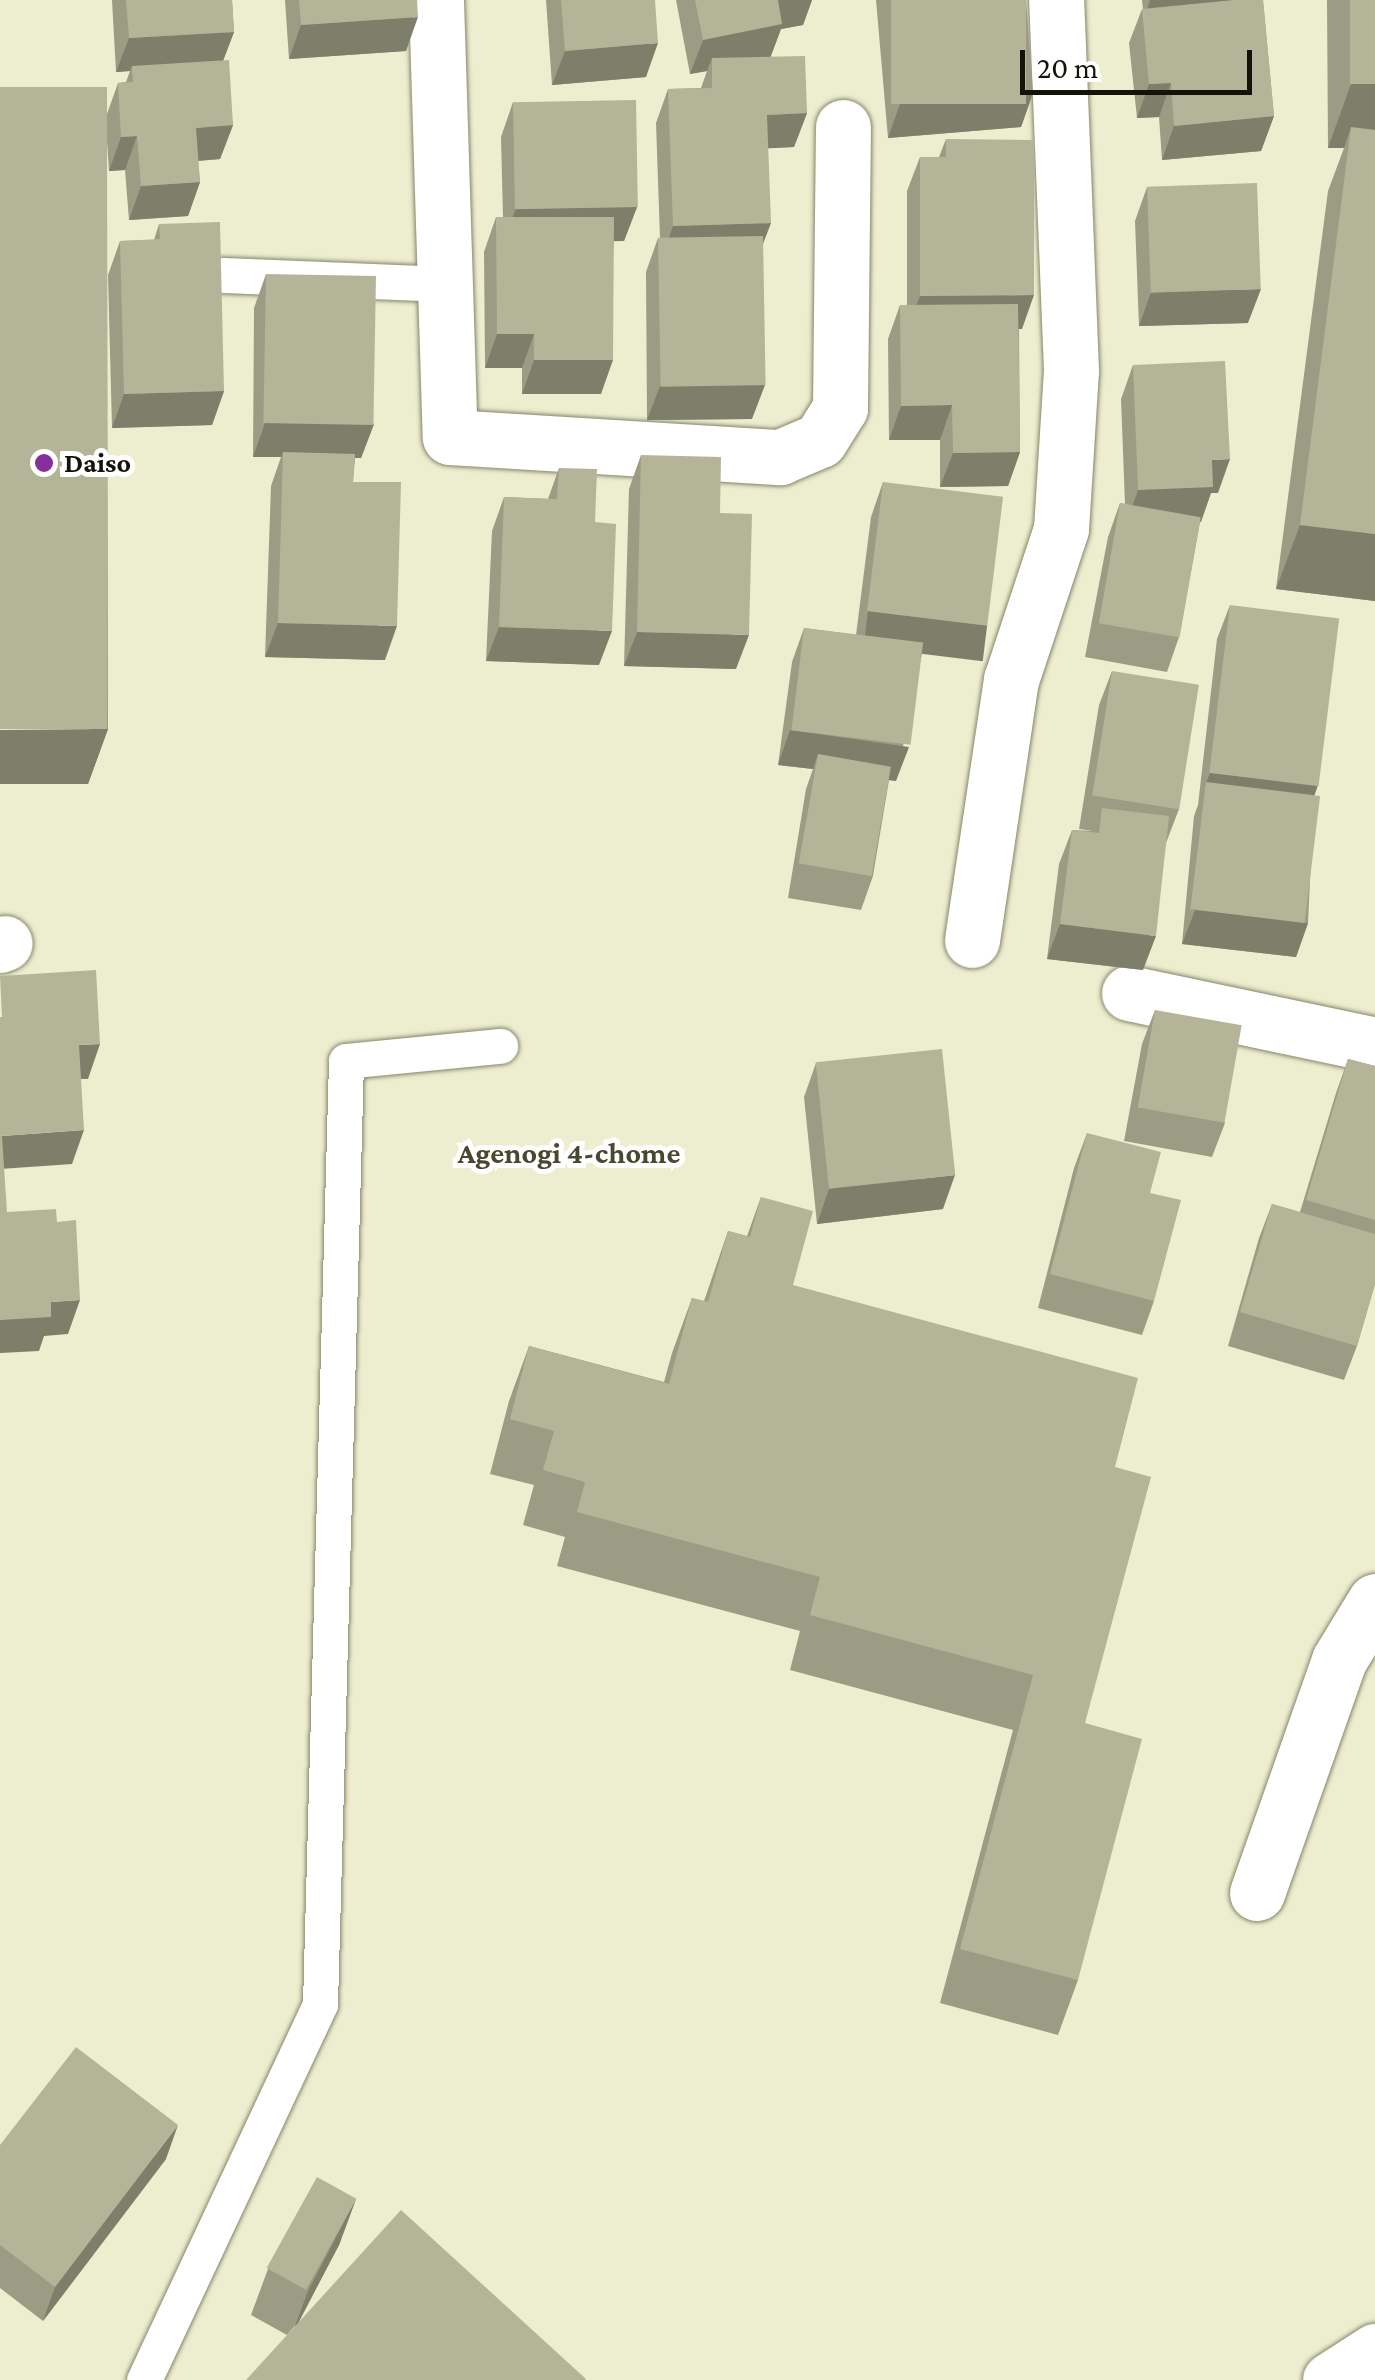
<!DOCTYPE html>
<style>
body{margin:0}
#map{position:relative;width:1375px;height:2380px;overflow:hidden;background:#edeed0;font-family:"Crimson Pro",serif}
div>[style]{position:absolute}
.roads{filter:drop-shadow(0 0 2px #85866a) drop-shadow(0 0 2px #85866a)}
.service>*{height:35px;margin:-17.5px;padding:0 17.5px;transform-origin:17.5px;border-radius:17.5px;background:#fff}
.minor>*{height:55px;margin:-27.5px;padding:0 27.5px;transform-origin:27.5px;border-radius:27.5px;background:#fff}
.wall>*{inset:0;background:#9b9c83}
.shaded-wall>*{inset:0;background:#7e7f6a;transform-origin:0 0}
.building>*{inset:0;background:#b4b598;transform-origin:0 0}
.dots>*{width:28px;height:28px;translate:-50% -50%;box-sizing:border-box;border:5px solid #fff;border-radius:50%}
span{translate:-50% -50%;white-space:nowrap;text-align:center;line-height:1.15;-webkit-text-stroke:10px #fff;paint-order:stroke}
.poi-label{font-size:28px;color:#131309;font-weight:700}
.left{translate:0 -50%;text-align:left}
.neighbourhood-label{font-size:30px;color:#47482f;font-weight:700}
.scale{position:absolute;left:1020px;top:50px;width:232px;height:45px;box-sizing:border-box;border:5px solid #131309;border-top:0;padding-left:12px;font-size:30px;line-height:35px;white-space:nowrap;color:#131309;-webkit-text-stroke:8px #fff;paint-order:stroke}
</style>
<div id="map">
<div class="roads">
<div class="service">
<i style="left:223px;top:275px;width:224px;rotate:2.3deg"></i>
<i style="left:144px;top:2380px;width:415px;rotate:-64.9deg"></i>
<i style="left:320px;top:2004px;width:943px;rotate:-88.42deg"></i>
<i style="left:346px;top:1061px;width:155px;rotate:-5.6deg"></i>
</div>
<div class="minor">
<i style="left:436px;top:0;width:437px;rotate:88.2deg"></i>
<i style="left:450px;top:437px;width:331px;rotate:3.5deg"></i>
<i style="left:780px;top:457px;width:43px;rotate:-23deg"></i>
<i style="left:820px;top:440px;width:38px;rotate:-58deg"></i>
<i style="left:840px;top:408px;width:281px;rotate:-89.4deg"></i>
<i style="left:972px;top:940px;width:263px;rotate:-81.5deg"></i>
<i style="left:1011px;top:680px;width:159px;rotate:-71.7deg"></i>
<i style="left:1061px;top:529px;width:159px;rotate:-86.4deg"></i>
<i style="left:1071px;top:370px;width:370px;rotate:-92.3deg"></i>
<i style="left:0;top:945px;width:5px;rotate:-22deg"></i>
<i style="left:1129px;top:993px;width:251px;rotate:11.9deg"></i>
<i style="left:1257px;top:1893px;width:247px;rotate:-70.6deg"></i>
<i style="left:1339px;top:1660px;width:69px;rotate:-58.6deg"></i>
<i style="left:1330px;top:2380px;width:54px;rotate:-32.8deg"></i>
</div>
</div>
<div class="wall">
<i style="clip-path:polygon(112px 0,232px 0,234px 32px,223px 61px,233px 125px,220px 159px,198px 161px,200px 182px,188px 216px,129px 220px,125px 170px,109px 171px,107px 141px,108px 729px,88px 784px,107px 114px,118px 83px,126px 82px,130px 71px,116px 72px)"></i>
<i style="clip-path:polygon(285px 0,417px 0,406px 51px,289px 59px)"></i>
<i style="clip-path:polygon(546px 0,655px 0,646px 77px,552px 85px)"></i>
<i style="clip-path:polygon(676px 0,812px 0,803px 25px,781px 29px,771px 56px,807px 113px,794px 147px,768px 148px,752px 419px,647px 420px,646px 272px,658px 238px,660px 238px,656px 123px,668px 89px,701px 88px,707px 71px,690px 74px)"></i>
<i style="clip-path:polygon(876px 0,1026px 0,1033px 93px,1021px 127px,888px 138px)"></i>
<i style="clip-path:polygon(1142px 0,1263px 0,1274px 116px,1261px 151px,1162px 160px,1159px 117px,1137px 118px,1129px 43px,1142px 9px,1143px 9px)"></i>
<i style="clip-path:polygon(1327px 0,1375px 0,1375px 601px,1276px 589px,1328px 191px,1344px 148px,1328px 148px)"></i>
<i style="clip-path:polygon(513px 102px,637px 207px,624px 241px,614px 241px,601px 394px,522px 394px,522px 368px,485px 368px,484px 252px,496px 217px,503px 217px,501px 137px)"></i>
<i style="clip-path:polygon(946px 139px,1022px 329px,1019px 329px,1020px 452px,1008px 486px,940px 487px,940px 440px,889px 440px,888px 339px,900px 305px,907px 305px,907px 191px,920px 157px,939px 157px)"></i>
<i style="clip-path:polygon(1147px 187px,1248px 323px,1139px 326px,1135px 221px)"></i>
<i style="clip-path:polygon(159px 224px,224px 391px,212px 425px,112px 428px,108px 275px,120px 241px,154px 240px)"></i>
<i style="clip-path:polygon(266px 274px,374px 424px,361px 458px,355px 458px,353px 482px,385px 660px,265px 657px,271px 486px,281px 457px,253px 457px,254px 308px)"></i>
<i style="clip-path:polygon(1133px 365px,1218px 493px,1211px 493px,1200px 522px,1179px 637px,1167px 672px,1085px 657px,1108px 537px,1120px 503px,1125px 504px,1121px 399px)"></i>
<i style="clip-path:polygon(641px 455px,720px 513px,736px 669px,624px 666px,629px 489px)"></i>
<i style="clip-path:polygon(559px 468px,595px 522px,599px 665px,486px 661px,492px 531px,504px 497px,548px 499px)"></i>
<i style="clip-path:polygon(883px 482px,987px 625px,975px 659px,922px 653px,896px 781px,889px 780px,873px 876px,861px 910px,788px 898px,806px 789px,813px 769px,778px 765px,792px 662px,804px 628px,856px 635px,871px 517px)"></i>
<i style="clip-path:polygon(1230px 605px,1318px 785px,1314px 796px,1308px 923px,1296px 957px,1182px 944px,1194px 816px,1198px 805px,1217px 639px)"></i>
<i style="clip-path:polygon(1112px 671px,1179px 809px,1166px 843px,1143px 970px,1047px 959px,1059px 864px,1072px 830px,1093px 831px,1079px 829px,1099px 705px)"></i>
<i style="clip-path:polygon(1155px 1010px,1225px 1123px,1212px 1157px,1124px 1141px,1142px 1044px)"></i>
<i style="clip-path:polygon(1348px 1059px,1375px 1066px,1375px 1284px,1357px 1346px,1344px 1380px,1228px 1346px,1259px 1238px,1272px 1204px,1300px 1212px,1336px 1093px)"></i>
<i style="clip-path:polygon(816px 1063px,943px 1209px,817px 1224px,804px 1097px)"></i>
<i style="clip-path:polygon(1087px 1133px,1150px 1193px,1154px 1301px,1142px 1335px,1038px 1308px,1074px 1168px)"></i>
<i style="clip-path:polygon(761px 1197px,793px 1285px,1115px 1467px,1085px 1723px,1078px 1980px,1058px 2035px,940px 2003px,1013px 1730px,790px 1670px,800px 1631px,557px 1566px,565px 1537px,523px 1525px,534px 1485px,490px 1474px,509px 1401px,529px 1346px,664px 1382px,672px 1353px,692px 1298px,704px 1301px,728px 1231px,747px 1236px)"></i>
<i style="clip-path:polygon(0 2145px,166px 2159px,43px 2321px,0 2288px)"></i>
<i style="clip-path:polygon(356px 2199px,339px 2245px,298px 2322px,287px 2335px,251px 2315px,268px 2269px)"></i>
</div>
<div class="shaded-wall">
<i style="clip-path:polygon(776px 0,812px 0,803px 25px,781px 29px,770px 58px,712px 58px,707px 71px,690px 74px,703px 40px)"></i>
<i style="clip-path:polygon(1150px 0,1253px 0,1144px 18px)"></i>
<i style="clip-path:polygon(418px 17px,406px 51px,289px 59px,301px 25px)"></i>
<i style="clip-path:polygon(234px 32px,221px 66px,132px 66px,130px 71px,116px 72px,129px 38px)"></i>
<i style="clip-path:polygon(658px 43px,646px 77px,552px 85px,565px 51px)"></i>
<i style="clip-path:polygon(1171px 83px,1159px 117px,1137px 118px,1149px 84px)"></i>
<i style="clip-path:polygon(1351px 84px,1375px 84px,1375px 147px,1351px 127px,1344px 148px,1328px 148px)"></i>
<i style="clip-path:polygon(1033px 93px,1021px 127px,888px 138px,900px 104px)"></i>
<i style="clip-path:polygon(807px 113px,794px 147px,755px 149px,767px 115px)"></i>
<i style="clip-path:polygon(1274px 116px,1261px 151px,1162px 160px,1174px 126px)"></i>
<i style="clip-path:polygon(233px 125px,220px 159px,183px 162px,196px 128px)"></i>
<i style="clip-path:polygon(137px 136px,125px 170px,109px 171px,121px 137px)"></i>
<i style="clip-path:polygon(200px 182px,188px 216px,129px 220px,141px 186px)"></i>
<i style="clip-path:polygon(637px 207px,624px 241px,503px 243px,516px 208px)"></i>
<i style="clip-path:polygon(771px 223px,758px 257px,661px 261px,673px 226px)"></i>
<i style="clip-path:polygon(1261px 289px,1248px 323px,1139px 326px,1151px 292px)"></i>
<i style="clip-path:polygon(1034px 295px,1022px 329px,907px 330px,920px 296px)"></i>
<i style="clip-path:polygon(497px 334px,534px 334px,522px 368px,485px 368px)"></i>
<i style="clip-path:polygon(534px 360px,613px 360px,601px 394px,522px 394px)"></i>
<i style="clip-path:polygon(765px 385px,752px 419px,647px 420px,660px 386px)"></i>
<i style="clip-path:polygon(224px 391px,212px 425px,112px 428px,124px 394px)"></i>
<i style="clip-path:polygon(952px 405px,940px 440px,889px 440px,901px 406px)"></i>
<i style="clip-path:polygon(265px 423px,374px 424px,361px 458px,283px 457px,283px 452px,281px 457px,253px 457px)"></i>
<i style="clip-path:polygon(1020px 452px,1008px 486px,940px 487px,953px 453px)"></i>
<i style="clip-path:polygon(1230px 459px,1218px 493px,1211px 493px,1201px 522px,1126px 525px,1138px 490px,1212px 460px)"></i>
<i style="clip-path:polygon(1300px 525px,1375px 534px,1375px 601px,1276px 589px)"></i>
<i style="left:868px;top:611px;width:120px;height:36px;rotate:7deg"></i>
<i style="clip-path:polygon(278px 623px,397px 626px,385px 660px,265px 657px)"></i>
<i style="clip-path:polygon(499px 627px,612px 631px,599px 665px,486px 661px)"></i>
<i style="clip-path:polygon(637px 632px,749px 635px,736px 669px,624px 666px)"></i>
<i style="clip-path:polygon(108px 729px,88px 784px,0 784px,0 730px)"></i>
<i style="clip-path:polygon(790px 730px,909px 747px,896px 781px,816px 770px,818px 754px,813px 769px,778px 765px)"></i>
<i style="clip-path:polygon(1210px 773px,1318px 785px,1306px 819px,1206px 783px)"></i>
<i style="clip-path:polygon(1195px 910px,1308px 923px,1296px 957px,1182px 944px)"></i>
<i style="clip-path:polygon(1060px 924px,1156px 936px,1143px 970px,1047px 959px)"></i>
<i style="clip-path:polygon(100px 1044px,88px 1079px,66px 1079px,79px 1045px)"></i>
<i style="clip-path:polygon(84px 1130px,72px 1164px,0 1169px,2px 1136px)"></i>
<i style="clip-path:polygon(955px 1175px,943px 1209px,817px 1224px,829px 1189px)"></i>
<i style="clip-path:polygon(80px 1300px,68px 1334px,44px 1336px,39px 1351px,0 1353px,0 1320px,51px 1302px)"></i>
<i style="clip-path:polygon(178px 2125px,166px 2159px,43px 2321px,55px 2287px)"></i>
<i style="clip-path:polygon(356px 2199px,339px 2245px,291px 2337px,308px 2291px)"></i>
</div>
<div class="building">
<i style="clip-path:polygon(126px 0,232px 0,234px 32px,129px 38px)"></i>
<i style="clip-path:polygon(299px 0,417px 0,418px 17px,301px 25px)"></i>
<i style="clip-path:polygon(561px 0,655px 0,658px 43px,565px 51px)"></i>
<i style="clip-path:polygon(695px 0,778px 0,782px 24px,703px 40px)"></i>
<i style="left:891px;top:0;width:135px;height:104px"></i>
<i style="clip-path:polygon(1234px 0,1263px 0,1274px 116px,1174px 126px,1171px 83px,1149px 84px,1142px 9px)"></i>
<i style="left:1350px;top:0;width:25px;height:84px"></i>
<i style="clip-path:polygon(805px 56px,807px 113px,767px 115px,771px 223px,673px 226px,668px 89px,712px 88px,712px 58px)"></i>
<i style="clip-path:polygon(229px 60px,233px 125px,196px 128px,200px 182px,141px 186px,137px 136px,121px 137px,118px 83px,133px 82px,132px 66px)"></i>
<i style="left:107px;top:87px;width:642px;height:107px;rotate:90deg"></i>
<i style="left:636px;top:100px;width:107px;height:123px;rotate:89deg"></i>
<i style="clip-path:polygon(1351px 127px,1375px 130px,1375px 534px,1300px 525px)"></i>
<i style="clip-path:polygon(946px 139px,1034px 140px,1034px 295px,920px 296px,920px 157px,946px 157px)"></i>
<i style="left:1257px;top:183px;width:106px;height:110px;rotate:88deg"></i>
<i style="clip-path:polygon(496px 217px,614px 217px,613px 360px,534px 360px,534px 334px,497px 334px)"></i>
<i style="clip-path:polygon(220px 222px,224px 391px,124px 394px,120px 241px,160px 239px,159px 224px)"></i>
<i style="left:763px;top:236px;width:149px;height:105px;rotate:89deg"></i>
<i style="left:266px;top:274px;width:110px;height:149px;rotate:1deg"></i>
<i style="clip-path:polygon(1018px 304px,1020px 452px,953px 453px,952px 405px,901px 406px,900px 305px)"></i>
<i style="clip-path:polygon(1225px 361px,1230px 459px,1212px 460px,1213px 487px,1138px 490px,1133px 365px)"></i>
<i style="clip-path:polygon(283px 452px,355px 454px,353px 482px,401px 482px,397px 626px,278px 623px)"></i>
<i style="clip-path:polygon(641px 455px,721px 457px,720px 513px,752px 514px,749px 635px,637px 632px)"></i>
<i style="clip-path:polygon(559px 468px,597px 469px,595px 522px,616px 524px,612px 631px,499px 627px,504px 497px,557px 499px)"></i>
<i style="left:883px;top:482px;width:121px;height:130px;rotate:7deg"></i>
<i style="left:1120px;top:503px;width:82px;height:122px;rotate:10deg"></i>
<i style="left:1230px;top:605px;width:110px;height:169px;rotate:7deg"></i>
<i style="left:804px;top:628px;width:120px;height:103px;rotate:7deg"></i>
<i style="left:1112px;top:671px;width:88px;height:126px;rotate:9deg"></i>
<i style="left:818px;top:754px;width:74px;height:111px;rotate:10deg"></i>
<i style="left:1206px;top:782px;width:115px;height:128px;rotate:7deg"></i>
<i style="clip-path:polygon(1102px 808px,1169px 816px,1156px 936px,1060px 924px,1072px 830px,1099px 833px)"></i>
<i style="clip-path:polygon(96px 970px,100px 1044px,79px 1045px,84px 1130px,2px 1136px,7px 1212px,56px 1209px,57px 1222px,76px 1220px,80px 1300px,51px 1302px,51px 1317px,0 1320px,0 1017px,2px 1017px,0 976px)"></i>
<i style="left:1155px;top:1010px;width:88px;height:99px;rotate:10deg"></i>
<i style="left:942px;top:1049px;width:127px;height:127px;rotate:84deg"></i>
<i style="clip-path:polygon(1348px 1059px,1375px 1066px,1375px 1220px,1306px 1200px)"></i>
<i style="clip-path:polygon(1087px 1133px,1161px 1152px,1150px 1193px,1181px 1200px,1154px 1301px,1050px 1274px)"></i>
<i style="clip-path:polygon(761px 1197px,813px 1211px,793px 1285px,1138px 1378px,1115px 1467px,1151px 1477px,1085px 1723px,1142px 1739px,1078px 1980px,960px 1949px,1033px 1675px,810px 1615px,820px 1577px,577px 1512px,585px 1482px,543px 1470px,554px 1431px,510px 1419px,529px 1346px,669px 1384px,692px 1298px,708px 1302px,728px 1231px,750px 1237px)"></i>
<i style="clip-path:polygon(1272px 1204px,1375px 1234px,1375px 1284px,1357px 1346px,1240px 1312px)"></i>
<i style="clip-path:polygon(76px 2047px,178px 2125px,55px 2287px,0 2245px,0 2145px)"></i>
<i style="left:317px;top:2177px;width:45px;height:104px;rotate:29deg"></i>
<i style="clip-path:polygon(401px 2210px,586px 2379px,585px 2380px,246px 2380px)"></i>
</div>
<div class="dots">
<i style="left:44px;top:463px;background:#872f9c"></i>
</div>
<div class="poi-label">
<span class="left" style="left:64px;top:463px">Daiso</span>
</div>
<div class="neighbourhood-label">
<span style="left:569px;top:1153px">Agenogi 4-chome</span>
</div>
<div class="scale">20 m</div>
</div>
